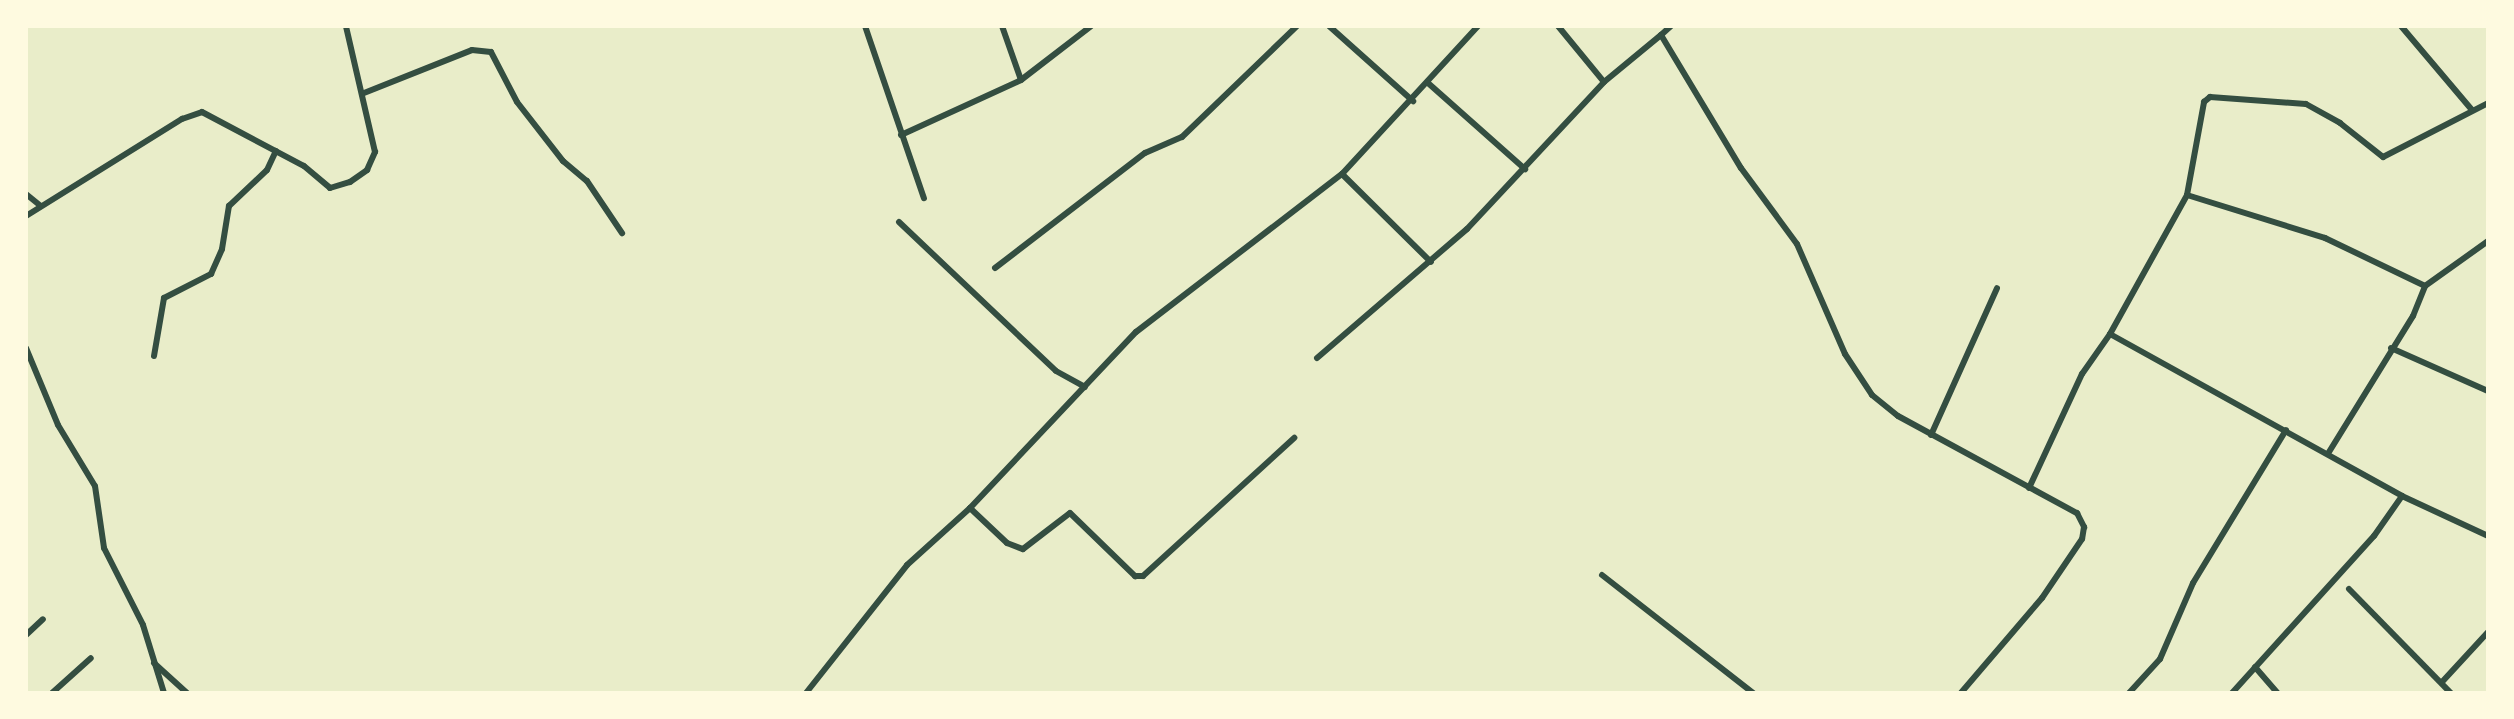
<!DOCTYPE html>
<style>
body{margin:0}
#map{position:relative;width:2514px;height:719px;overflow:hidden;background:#e9edc9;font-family:"Fira Sans Condensed",sans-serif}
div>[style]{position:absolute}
.minor>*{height:6px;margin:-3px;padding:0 3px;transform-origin:3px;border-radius:3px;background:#344e41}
span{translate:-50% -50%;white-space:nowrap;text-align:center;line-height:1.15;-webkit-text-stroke:6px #fefae0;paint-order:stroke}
.frame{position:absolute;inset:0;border:28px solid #fefae0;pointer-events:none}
</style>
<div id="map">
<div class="minor">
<i style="left:865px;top:26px;width:182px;rotate:71.1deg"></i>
<i style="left:1002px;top:26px;width:57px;rotate:70.6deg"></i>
<i style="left:1329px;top:26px;width:113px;rotate:41.8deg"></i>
<i style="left:1558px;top:26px;width:72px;rotate:50.6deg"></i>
<i style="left:2401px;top:26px;width:110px;rotate:49.8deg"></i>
<i style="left:1661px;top:35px;width:13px;rotate:-42deg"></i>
<i style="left:1428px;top:83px;width:130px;rotate:41.6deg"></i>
<i style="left:364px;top:93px;width:116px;rotate:-21.7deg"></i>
<i style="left:472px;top:50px;width:19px;rotate:6deg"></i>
<i style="left:491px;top:52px;width:56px;rotate:62.5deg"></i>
<i style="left:517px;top:102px;width:75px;rotate:52.1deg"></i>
<i style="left:563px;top:161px;width:31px;rotate:40deg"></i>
<i style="left:587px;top:181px;width:63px;rotate:56.1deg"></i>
<i style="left:901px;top:135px;width:132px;rotate:-24.6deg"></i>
<i style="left:1021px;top:80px;width:88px;rotate:-37.6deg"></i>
<i style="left:1342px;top:174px;width:125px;rotate:44.7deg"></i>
<i style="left:26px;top:194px;width:19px;rotate:39deg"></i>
<i style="left:2187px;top:195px;width:145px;rotate:17.3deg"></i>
<i style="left:2325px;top:238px;width:111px;rotate:25.6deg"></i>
<i style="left:26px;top:216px;width:184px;rotate:-31.9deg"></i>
<i style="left:182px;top:119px;width:21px;rotate:-19deg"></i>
<i style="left:202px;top:112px;width:115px;rotate:27.9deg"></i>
<i style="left:304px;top:166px;width:34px;rotate:40deg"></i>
<i style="left:330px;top:188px;width:21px;rotate:-17deg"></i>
<i style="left:350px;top:182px;width:21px;rotate:-35deg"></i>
<i style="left:367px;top:170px;width:20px;rotate:-66deg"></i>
<i style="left:375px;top:152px;width:129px;rotate:-103deg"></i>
<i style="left:899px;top:222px;width:216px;rotate:43.5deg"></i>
<i style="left:1056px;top:371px;width:33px;rotate:29deg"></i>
<i style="left:995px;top:268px;width:189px;rotate:-37.5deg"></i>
<i style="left:1145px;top:153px;width:40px;rotate:-23.4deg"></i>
<i style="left:1182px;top:137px;width:160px;rotate:-44deg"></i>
<i style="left:2110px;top:334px;width:159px;rotate:-61deg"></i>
<i style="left:2187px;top:195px;width:95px;rotate:-79.6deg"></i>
<i style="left:2204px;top:102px;width:8px;rotate:-40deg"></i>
<i style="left:2210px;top:97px;width:96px;rotate:4.2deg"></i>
<i style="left:2306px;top:104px;width:39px;rotate:29deg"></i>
<i style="left:2340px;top:123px;width:55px;rotate:38.3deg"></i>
<i style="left:2383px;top:157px;width:118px;rotate:-27.2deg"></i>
<i style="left:26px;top:348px;width:83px;rotate:67.4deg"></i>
<i style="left:58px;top:425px;width:71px;rotate:58.8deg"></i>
<i style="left:95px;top:486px;width:63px;rotate:81.7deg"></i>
<i style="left:104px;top:548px;width:86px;rotate:63.1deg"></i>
<i style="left:143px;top:625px;width:71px;rotate:72.8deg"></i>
<i style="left:2391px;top:348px;width:106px;rotate:23.9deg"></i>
<i style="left:154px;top:356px;width:59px;rotate:-80.2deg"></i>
<i style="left:164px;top:298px;width:53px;rotate:-27.1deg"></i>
<i style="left:211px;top:274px;width:27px;rotate:-66deg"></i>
<i style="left:222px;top:249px;width:44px;rotate:-80.8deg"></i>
<i style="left:229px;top:206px;width:52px;rotate:-43.5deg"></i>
<i style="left:267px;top:170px;width:21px;rotate:-65deg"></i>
<i style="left:1317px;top:358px;width:198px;rotate:-40.7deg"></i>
<i style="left:1467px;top:229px;width:201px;rotate:-47deg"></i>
<i style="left:1604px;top:82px;width:74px;rotate:-39.5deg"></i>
<i style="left:1661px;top:35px;width:155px;rotate:59deg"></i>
<i style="left:1741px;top:168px;width:94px;rotate:53.6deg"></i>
<i style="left:1797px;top:244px;width:120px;rotate:66.4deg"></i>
<i style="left:1845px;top:354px;width:49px;rotate:56.6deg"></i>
<i style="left:1872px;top:395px;width:33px;rotate:39deg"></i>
<i style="left:1898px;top:416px;width:204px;rotate:28.5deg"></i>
<i style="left:2077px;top:513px;width:16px;rotate:63deg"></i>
<i style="left:2084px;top:527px;width:12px;rotate:99deg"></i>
<i style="left:2082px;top:539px;width:71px;rotate:124.1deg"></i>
<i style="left:2042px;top:598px;width:125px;rotate:130.5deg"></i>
<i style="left:1931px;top:435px;width:161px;rotate:-65.8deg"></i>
<i style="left:2329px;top:452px;width:160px;rotate:-58.3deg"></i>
<i style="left:2413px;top:316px;width:32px;rotate:-68deg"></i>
<i style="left:2425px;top:286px;width:77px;rotate:-35.5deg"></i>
<i style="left:2029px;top:488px;width:126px;rotate:-65.1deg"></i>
<i style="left:2082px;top:374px;width:49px;rotate:-55deg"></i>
<i style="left:2110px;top:334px;width:334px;rotate:29deg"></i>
<i style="left:2402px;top:496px;width:95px;rotate:24.9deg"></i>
<i style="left:970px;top:508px;width:51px;rotate:43.4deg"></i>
<i style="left:1007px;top:543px;width:17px;rotate:21deg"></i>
<i style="left:1023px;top:549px;width:59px;rotate:-37.5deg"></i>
<i style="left:1070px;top:513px;width:91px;rotate:44.1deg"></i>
<i style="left:1135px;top:576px;width:8px"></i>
<i style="left:1143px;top:576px;width:205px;rotate:-42.4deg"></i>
<i style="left:1602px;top:575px;width:192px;rotate:38deg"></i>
<i style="left:2349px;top:589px;width:146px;rotate:45.6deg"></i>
<i style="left:26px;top:635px;width:23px;rotate:-43deg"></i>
<i style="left:154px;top:663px;width:45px;rotate:42.3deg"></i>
<i style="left:2255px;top:667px;width:35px;rotate:49deg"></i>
<i style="left:2442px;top:682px;width:68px;rotate:-47.4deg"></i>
<i style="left:52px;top:693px;width:52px;rotate:-41.9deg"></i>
<i style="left:806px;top:693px;width:163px;rotate:-51.7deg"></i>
<i style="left:907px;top:565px;width:85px;rotate:-42.1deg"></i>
<i style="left:970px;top:508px;width:242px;rotate:-46.7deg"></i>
<i style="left:1136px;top:332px;width:260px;rotate:-37.5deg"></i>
<i style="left:1342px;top:174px;width:201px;rotate:-47.4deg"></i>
<i style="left:2129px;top:693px;width:46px;rotate:-47.6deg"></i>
<i style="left:2160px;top:659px;width:83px;rotate:-66.5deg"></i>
<i style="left:2193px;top:583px;width:179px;rotate:-58.7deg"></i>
<i style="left:2232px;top:693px;width:212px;rotate:-47.9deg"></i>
<i style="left:2374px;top:536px;width:49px;rotate:-55deg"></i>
</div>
<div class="frame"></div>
</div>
